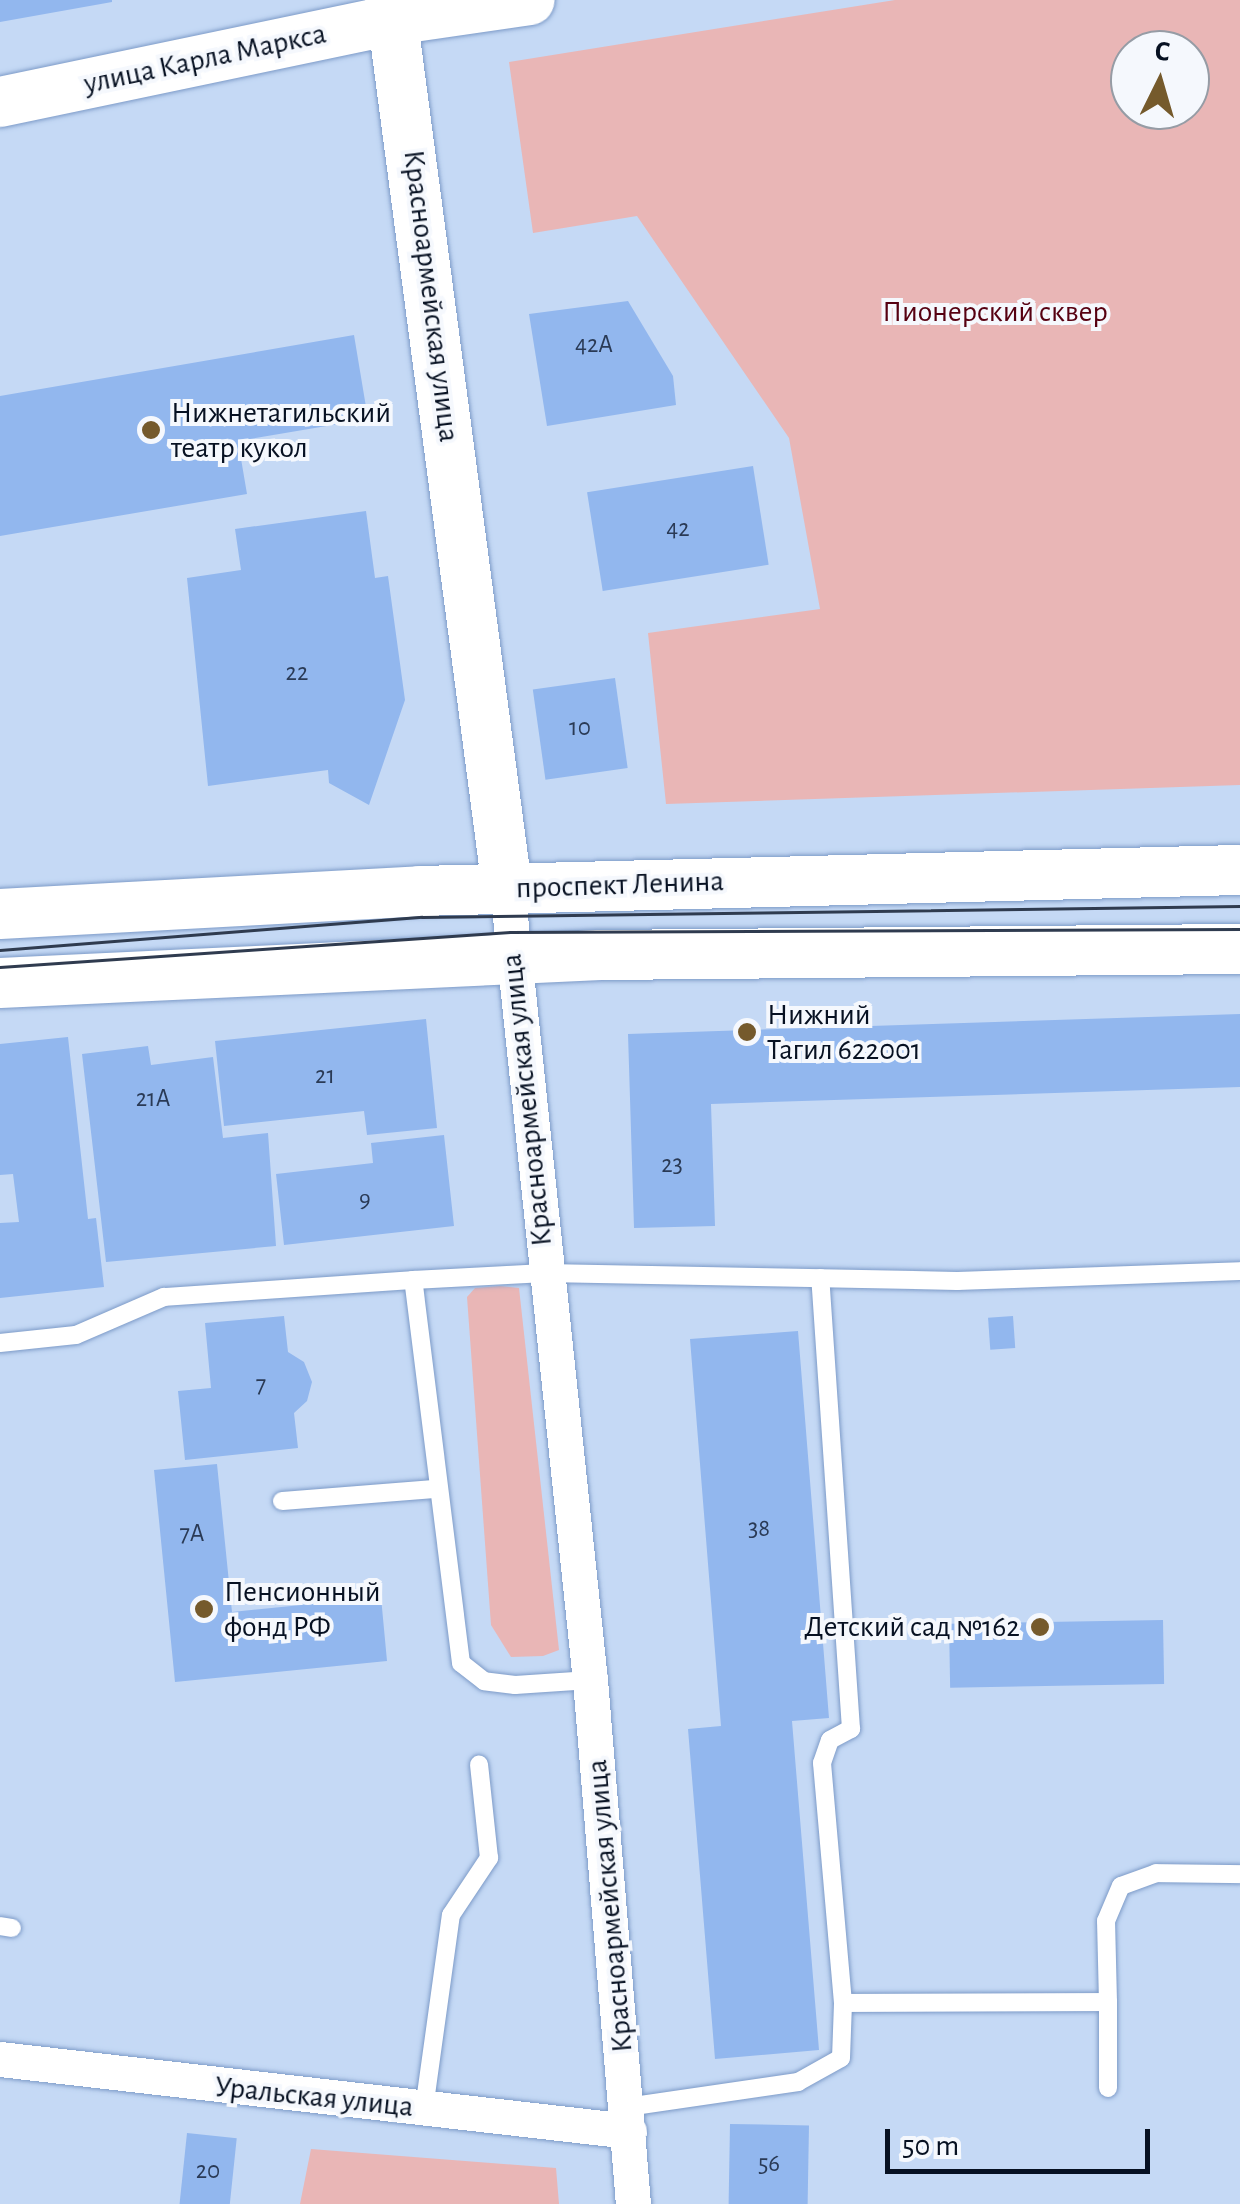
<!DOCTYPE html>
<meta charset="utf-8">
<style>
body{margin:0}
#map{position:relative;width:1240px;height:2204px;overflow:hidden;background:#c5d9f5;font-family:"Alegreya Sans",sans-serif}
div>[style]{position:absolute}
.green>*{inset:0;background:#e9b6b6}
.building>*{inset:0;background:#92b7ee;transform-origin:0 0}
.roads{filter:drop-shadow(0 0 2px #7d9bc8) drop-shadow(0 0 2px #7d9bc8)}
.lane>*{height:18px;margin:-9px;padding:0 9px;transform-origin:9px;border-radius:9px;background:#fff}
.street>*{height:35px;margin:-17.5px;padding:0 17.5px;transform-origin:17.5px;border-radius:17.5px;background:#fff}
.secondary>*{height:50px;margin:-25px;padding:0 25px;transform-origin:25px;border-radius:25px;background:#fff}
.tram>*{height:2.5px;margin:-1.25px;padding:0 1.25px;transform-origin:1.25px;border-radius:1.25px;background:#2f3b4f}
.dots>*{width:28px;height:28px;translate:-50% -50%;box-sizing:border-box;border:5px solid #f5f8fd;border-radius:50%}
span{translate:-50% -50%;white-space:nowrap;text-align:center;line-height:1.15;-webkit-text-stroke:8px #f5f8fd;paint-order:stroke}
.number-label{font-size:25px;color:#2a3a55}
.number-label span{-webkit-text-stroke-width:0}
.street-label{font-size:30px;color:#071122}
.park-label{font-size:30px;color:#560011}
.poi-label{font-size:30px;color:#071122}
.left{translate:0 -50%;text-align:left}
.right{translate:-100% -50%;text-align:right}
.north{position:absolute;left:1110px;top:30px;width:100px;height:100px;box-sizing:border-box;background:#f5f8fd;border:2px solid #969ca5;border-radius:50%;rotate:5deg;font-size:28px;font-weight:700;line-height:40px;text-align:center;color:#071122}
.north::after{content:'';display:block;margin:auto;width:35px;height:45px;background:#755a2c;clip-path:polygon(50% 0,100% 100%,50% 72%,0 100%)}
.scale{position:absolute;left:885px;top:2129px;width:265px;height:45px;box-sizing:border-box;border:5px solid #071122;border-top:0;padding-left:12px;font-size:30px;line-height:35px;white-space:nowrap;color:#071122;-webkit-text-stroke:8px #f5f8fd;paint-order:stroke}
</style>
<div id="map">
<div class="green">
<i style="clip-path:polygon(evenodd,895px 0,1240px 0,1240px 785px,666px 804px,648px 633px,820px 609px,789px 438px,637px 216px,533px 233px,509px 62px,895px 0,1130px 50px,1190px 50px,1190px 110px,1130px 110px,1130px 50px)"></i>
<i style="clip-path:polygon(500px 1286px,519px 1288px,559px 1650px,543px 1656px,511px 1657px,491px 1625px,467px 1297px,475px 1288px)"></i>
<i style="clip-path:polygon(311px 2149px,556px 2168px,559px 2204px,300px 2204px)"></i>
</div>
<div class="building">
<i style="clip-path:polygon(0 0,112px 0,112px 2px,0 22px)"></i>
<i style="clip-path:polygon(628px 301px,673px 376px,676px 405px,547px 426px,529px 314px)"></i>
<i style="clip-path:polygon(354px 335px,368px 419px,238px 441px,247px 494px,0 536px,0 396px)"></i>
<i style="left:753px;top:466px;width:100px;height:168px;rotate:81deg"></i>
<i style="clip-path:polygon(366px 511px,375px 578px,388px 576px,405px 700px,369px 805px,329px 783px,328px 770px,208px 786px,187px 578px,241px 570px,235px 529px)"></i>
<i style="left:615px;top:678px;width:91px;height:83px;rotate:82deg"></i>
<i style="clip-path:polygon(1240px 1014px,1240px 1087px,711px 1104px,715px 1226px,634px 1228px,628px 1034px)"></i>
<i style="clip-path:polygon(426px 1019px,437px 1128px,367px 1135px,364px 1111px,224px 1126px,215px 1041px)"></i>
<i style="clip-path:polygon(68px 1037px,88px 1219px,96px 1218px,104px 1287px,0 1298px,0 1223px,19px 1222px,13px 1174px,0 1175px,0 1044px)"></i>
<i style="clip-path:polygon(148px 1046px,151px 1065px,213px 1057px,223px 1138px,268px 1133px,276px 1246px,106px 1262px,82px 1054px)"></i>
<i style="clip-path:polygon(444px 1135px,454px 1226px,284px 1245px,276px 1174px,373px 1163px,371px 1143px)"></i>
<i style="clip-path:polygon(284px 1316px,288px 1352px,304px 1362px,312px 1382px,307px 1401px,294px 1413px,298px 1448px,185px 1460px,178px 1391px,211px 1388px,205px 1323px)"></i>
<i style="left:1013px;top:1316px;width:32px;height:25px;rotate:86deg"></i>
<i style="clip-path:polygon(798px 1331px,829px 1718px,792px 1721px,819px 2050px,715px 2059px,688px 1729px,721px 1726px,690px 1339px)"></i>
<i style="clip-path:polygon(217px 1464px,232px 1612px,381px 1597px,387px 1661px,175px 1682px,154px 1470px)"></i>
<i style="left:1163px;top:1620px;width:64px;height:214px;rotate:89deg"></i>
<i style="left:730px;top:2124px;width:79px;height:80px;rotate:1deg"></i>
<i style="left:187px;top:2133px;width:50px;height:72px;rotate:6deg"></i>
</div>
<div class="roads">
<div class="lane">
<i style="left:0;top:1343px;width:76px;rotate:-6deg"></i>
<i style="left:76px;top:1335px;width:96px;rotate:-23.4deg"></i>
<i style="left:164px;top:1297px;width:250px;rotate:-3.9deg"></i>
<i style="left:282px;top:1501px;width:153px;rotate:-4.5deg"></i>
<i style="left:590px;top:1680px;width:75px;rotate:176.2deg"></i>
<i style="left:515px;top:1685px;width:31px;rotate:-173deg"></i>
<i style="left:484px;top:1681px;width:29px;rotate:-142deg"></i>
<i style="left:461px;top:1663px;width:386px;rotate:-97.1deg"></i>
<i style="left:413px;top:1280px;width:132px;rotate:-3deg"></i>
<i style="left:545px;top:1273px;width:412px;rotate:1.1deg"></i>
<i style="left:957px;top:1281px;width:283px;rotate:-2deg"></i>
<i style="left:0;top:1926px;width:12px;rotate:9deg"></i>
<i style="left:1108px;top:2002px;width:86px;rotate:90deg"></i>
<i style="left:843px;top:2003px;width:265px;rotate:-0.2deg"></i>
<i style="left:1108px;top:2002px;width:81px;rotate:-91.4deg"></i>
<i style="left:1106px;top:1921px;width:38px;rotate:-67deg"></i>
<i style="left:1121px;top:1886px;width:37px;rotate:-20deg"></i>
<i style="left:1156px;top:1873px;width:84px;rotate:0.7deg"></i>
<i style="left:627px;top:2107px;width:173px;rotate:-8.3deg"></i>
<i style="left:798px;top:2082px;width:49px;rotate:-29.2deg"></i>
<i style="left:841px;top:2058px;width:55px;rotate:-87.9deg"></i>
<i style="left:843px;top:2003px;width:241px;rotate:-95deg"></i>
<i style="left:822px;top:1763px;width:24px;rotate:-71deg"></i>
<i style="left:830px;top:1740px;width:24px;rotate:-28deg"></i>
<i style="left:851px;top:1729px;width:452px;rotate:-93.9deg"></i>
<i style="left:424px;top:2109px;width:196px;rotate:-82.1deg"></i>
<i style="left:451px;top:1915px;width:69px;rotate:-56.3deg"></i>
<i style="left:489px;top:1858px;width:94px;rotate:-96.1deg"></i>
</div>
<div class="street">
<i style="left:507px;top:888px;width:796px;rotate:84.02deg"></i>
<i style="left:590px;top:1680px;width:526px;rotate:85.31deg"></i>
<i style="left:0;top:2059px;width:633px;rotate:6.53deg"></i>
</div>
<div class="secondary">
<i style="left:390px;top:0;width:896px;rotate:82.49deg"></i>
<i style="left:0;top:102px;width:401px;rotate:-11.8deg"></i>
<i style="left:393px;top:20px;width:138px;rotate:-8.3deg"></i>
<i style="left:0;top:914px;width:421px;rotate:-3.1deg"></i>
<i style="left:420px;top:891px;width:820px;rotate:-1.47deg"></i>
<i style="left:0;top:983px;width:601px;rotate:-2.67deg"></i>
<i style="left:600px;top:955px;width:640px;rotate:-0.54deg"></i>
</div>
</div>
<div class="tram">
<i style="left:0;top:950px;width:423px;rotate:-4.5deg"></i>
<i style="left:422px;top:917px;width:818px;rotate:-0.77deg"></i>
<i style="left:0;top:967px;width:511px;rotate:-3.93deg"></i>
<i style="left:510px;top:932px;width:730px;rotate:-0.24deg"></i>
</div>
<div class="dots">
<i style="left:151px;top:430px;background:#755a2c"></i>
<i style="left:747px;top:1032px;background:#755a2c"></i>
<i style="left:204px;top:1609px;background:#755a2c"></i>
<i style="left:1040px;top:1627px;background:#755a2c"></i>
</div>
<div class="number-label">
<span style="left:594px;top:345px">42А</span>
<span style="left:678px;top:529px">42</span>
<span style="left:297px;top:673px">22</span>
<span style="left:580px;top:728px">10</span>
<span style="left:325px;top:1076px">21</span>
<span style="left:153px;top:1099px">21А</span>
<span style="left:672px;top:1165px">23</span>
<span style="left:365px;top:1200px">9</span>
<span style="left:261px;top:1385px">7</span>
<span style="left:759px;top:1529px">38</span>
<span style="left:192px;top:1534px">7А</span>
<span style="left:769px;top:2164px">56</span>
<span style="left:208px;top:2171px">20</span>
</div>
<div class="street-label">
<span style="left:205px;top:59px;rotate:-12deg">улица Карла Маркса</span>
<span style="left:431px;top:296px;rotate:83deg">Красноармейская улица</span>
<span style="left:620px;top:885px;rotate:-2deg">проспект Ленина</span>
<span style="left:527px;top:1100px;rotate:-96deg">Красноармейская улица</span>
<span style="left:610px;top:1906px;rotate:-95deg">Красноармейская улица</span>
<span style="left:314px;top:2097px;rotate:6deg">Уральская улица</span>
</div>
<div class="park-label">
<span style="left:995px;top:312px">Пионерский сквер</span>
</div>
<div class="poi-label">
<span class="left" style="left:171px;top:430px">Нижнетагильский<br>театр кукол</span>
<span class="left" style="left:767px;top:1032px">Нижний<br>Тагил 622001</span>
<span class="left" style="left:224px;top:1609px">Пенсионный<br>фонд РФ</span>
<span class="right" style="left:1020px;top:1627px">Детский сад №162</span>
</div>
<div class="north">С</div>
<div class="scale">50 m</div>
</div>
